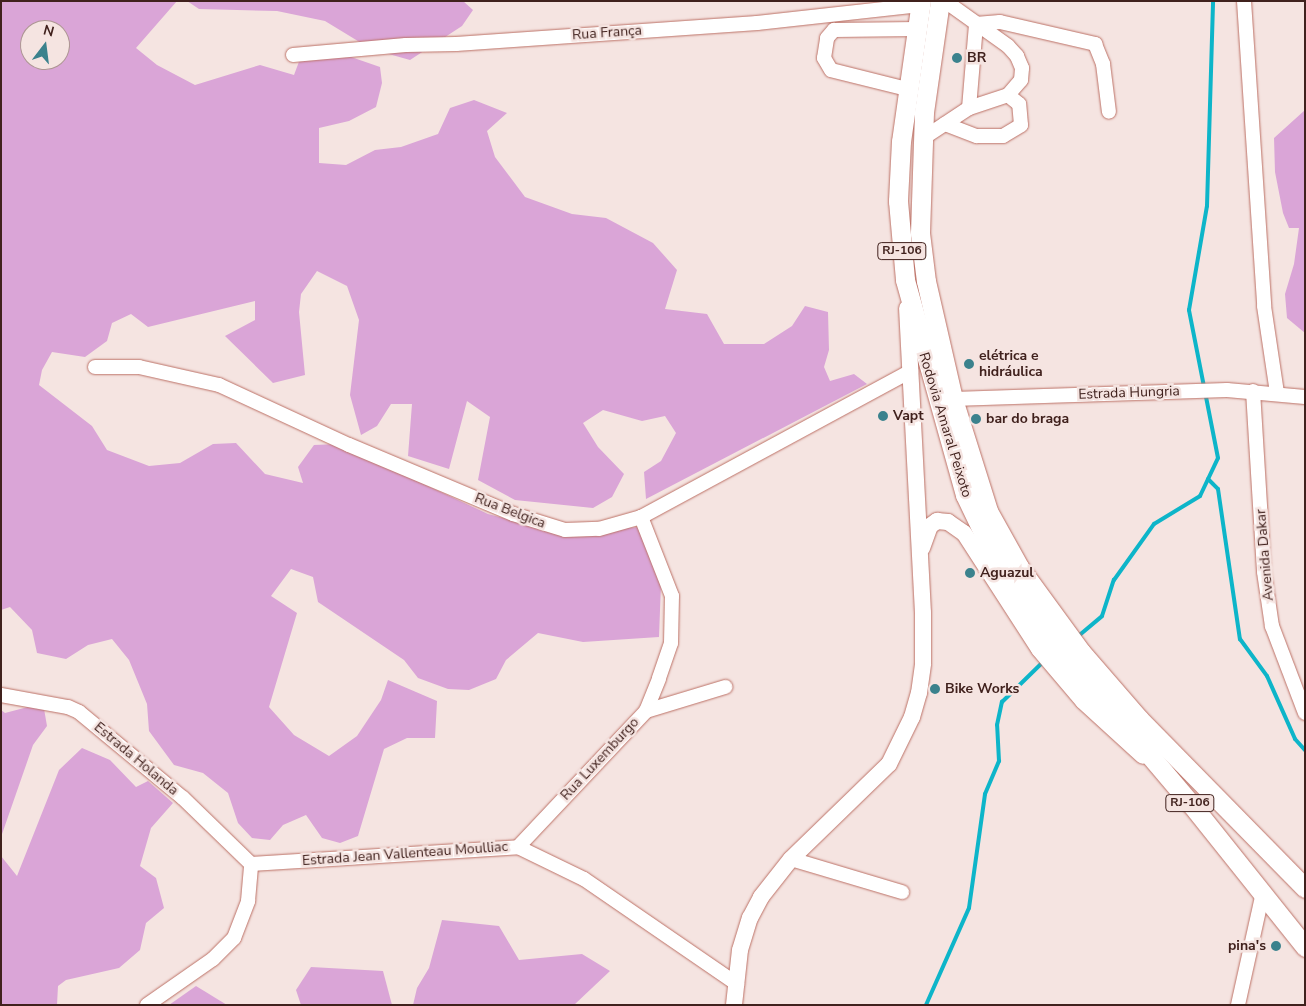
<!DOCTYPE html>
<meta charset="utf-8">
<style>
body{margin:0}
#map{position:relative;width:1306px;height:1006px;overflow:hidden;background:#f5e4e1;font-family:"Nunito Sans",sans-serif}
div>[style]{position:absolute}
.green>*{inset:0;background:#daa5d7}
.stream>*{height:4px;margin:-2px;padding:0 2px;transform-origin:2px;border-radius:2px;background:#0db5c9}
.roads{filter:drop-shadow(0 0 1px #bc7166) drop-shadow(0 0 1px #bc7166)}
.minor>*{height:14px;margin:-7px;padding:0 7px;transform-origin:7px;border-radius:7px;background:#fff}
.major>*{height:16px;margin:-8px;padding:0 8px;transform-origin:8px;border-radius:8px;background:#fff}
.highway>*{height:19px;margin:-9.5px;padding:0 9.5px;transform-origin:9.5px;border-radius:9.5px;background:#fff}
.dots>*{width:14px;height:14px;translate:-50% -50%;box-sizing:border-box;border:2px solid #f5e4e1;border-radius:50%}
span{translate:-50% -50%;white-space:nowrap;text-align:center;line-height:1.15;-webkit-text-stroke:5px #f5e4e1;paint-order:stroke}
.shield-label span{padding:1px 4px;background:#f5e4e1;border:1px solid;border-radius:4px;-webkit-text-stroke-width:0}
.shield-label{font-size:12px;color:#40211d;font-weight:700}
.street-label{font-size:14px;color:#40211d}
.poi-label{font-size:14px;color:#40211d;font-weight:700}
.left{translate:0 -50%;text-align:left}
.right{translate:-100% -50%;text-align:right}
.frame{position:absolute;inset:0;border:2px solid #40211d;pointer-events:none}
.north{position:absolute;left:20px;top:20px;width:50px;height:50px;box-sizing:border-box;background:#f5e4e1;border:1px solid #ad9693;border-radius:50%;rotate:15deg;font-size:14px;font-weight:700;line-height:20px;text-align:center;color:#40211d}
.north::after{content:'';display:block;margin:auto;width:18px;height:22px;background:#3b828d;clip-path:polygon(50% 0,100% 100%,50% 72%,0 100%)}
</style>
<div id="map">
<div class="green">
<i style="clip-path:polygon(evenodd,1px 1px,177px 1px,136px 48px,157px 65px,195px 85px,260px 65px,294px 75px,303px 51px,328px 49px,380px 67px,382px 83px,376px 107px,349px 121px,319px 128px,319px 163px,346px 165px,375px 150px,401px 147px,438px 134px,450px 108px,474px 100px,507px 113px,487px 131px,495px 157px,525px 197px,572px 214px,606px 218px,653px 243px,677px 270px,665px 309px,707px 314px,724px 344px,764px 344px,792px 326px,805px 306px,828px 312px,829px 350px,824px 367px,830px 381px,854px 374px,867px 384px,646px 499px,644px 472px,661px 461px,676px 433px,665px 416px,642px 421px,603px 410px,583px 423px,598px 447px,624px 474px,612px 497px,593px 508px,515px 500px,478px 480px,490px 417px,467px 401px,449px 469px,408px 456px,412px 404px,391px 404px,377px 426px,361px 435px,350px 395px,359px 320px,347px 286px,317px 271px,301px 294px,299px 312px,305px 375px,273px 383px,225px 336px,255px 320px,255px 301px,148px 327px,131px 314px,112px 323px,107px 341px,85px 357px,52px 352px,42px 370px,39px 385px,92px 426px,107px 450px,149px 466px,180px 463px,213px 444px,236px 443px,265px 474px,303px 483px,298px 467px,314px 445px,338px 444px,488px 514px,560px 533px,639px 527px,661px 584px,659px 637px,583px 642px,538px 633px,506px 660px,496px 679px,469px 690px,448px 689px,418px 678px,404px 660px,318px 602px,313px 577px,291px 569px,271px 596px,297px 613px,269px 707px,294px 735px,329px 756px,357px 736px,381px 700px,388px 680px,437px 701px,435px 738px,407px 738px,384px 749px,358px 836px,340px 843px,322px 838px,306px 815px,283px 825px,270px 840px,252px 838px,238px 823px,228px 793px,203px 773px,174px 765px,149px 731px,147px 704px,129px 660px,112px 639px,88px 645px,66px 659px,37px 653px,32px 630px,10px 607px,1px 610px,1px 1px,30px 30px,60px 30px,60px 60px,30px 60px,30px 30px)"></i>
<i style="clip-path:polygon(187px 1px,463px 1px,473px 10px,462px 26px,410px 60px,371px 49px,325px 21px,277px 11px,199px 9px)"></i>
<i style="clip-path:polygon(1305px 110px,1305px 333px,1287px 318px,1285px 294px,1294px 264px,1299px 228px,1289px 228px,1283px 213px,1275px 172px,1274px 138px)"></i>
<i style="clip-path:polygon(43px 703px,47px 726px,33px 745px,1px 837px,1px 710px,5px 713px)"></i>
<i style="clip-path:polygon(82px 748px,110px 760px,136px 787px,148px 781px,173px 803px,151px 828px,140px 866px,156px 878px,164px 908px,146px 923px,140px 950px,119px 968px,66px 980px,58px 986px,57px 1005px,1px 1005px,1px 856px,17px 876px,59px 770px)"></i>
<i style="clip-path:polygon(442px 920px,499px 926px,519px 960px,582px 954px,610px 971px,574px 1005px,413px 1005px,417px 988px,429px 968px)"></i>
<i style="clip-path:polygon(311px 967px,383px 971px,392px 1005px,301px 1005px,296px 990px)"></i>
<i style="clip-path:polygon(196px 986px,227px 1005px,169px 1005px)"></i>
</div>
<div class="stream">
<i style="left:1208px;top:479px;width:14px;rotate:45deg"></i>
<i style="left:1218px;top:489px;width:152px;rotate:81.7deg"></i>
<i style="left:1240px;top:639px;width:46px;rotate:53.9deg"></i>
<i style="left:1267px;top:676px;width:69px;rotate:66deg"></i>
<i style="left:1295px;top:739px;width:15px;rotate:48deg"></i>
<i style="left:1076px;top:638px;width:34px;rotate:-40deg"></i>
<i style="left:1102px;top:616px;width:38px;rotate:-72deg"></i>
<i style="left:1114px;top:580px;width:69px;rotate:-54.5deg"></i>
<i style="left:1154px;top:524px;width:54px;rotate:-31.3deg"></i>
<i style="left:1200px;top:496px;width:42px;rotate:-64.7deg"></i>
<i style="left:1218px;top:458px;width:151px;rotate:-101.1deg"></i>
<i style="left:1189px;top:310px;width:106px;rotate:-80.2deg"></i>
<i style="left:1207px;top:206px;width:205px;rotate:-88.3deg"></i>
<i style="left:926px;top:1005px;width:106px;rotate:-66.1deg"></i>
<i style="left:969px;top:908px;width:115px;rotate:-82deg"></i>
<i style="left:985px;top:794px;width:36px;rotate:-67deg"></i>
<i style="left:999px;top:761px;width:36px;rotate:-93deg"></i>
<i style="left:997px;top:725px;width:24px;rotate:-78deg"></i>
<i style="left:1002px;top:702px;width:59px;rotate:-44.3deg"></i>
</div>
<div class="roads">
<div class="minor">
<i style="left:1244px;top:1px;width:306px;rotate:86.2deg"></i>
<i style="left:1264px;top:306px;width:88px;rotate:81.5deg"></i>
<i style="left:293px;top:55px;width:113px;rotate:-5.1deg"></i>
<i style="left:406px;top:45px;width:50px;rotate:-1.1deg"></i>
<i style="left:456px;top:44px;width:302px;rotate:-4deg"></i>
<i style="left:757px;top:23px;width:164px;rotate:-6.3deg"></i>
<i style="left:907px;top:89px;width:78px;rotate:-166deg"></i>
<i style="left:831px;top:70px;width:14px;rotate:-120deg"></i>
<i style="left:824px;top:58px;width:20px;rotate:-81deg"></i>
<i style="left:827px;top:38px;width:11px;rotate:-49deg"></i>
<i style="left:834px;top:30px;width:83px;rotate:-0.7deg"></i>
<i style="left:969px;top:108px;width:84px;rotate:-85.2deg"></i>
<i style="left:976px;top:24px;width:24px;rotate:-5deg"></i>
<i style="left:1000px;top:22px;width:98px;rotate:13deg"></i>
<i style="left:1095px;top:44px;width:22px;rotate:68deg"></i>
<i style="left:1103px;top:64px;width:48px;rotate:82.9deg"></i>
<i style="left:945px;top:124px;width:34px;rotate:21deg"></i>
<i style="left:977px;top:136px;width:26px"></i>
<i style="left:1003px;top:136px;width:21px;rotate:-31deg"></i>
<i style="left:1021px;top:125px;width:21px;rotate:-95deg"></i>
<i style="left:1019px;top:104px;width:14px;rotate:-141deg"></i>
<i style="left:922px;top:139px;width:56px;rotate:-33.4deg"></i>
<i style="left:969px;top:108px;width:41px;rotate:-18.4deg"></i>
<i style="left:1008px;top:95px;width:20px;rotate:-49deg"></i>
<i style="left:1021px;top:80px;width:12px;rotate:-85deg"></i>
<i style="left:1022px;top:68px;width:13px;rotate:-113deg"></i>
<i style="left:1017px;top:56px;width:13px;rotate:-132deg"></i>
<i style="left:1008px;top:46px;width:77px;rotate:-144.5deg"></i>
<i style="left:95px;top:367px;width:44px"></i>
<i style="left:139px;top:367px;width:82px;rotate:12.7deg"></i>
<i style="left:219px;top:385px;width:143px;rotate:24.8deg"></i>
<i style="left:349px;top:445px;width:178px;rotate:22.8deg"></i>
<i style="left:513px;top:514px;width:54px;rotate:17.1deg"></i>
<i style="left:565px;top:530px;width:34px;rotate:-2deg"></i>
<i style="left:599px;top:529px;width:44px;rotate:-15.9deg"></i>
<i style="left:641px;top:517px;width:307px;rotate:-28.4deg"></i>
<i style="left:1253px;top:391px;width:181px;rotate:86.5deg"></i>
<i style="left:1264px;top:572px;width:55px;rotate:81.6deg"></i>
<i style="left:1272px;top:626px;width:93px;rotate:69.2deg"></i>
<i style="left:953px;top:399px;width:274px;rotate:-1.9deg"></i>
<i style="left:1227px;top:390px;width:78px;rotate:5.1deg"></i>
<i style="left:1px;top:695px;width:68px;rotate:10.2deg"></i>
<i style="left:68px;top:707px;width:12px;rotate:24deg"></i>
<i style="left:79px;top:712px;width:135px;rotate:39.6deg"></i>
<i style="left:183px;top:798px;width:95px;rotate:44.1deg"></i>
<i style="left:646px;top:711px;width:83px;rotate:-16.9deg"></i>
<i style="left:518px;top:847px;width:187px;rotate:-46.7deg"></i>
<i style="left:646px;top:711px;width:35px;rotate:-68deg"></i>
<i style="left:659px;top:678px;width:37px;rotate:-71deg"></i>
<i style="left:671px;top:643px;width:47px;rotate:-88.8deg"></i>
<i style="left:672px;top:596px;width:85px;rotate:-111.4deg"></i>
<i style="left:791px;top:859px;width:116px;rotate:16.6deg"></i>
<i style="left:147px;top:1005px;width:80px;rotate:-34.9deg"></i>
<i style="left:213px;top:959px;width:30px;rotate:-45deg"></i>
<i style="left:234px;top:938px;width:40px;rotate:-69deg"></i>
<i style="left:248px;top:901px;width:37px;rotate:-85deg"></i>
<i style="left:251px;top:864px;width:268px;rotate:-3.6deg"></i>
<i style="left:518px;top:847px;width:73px;rotate:25.9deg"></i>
<i style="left:584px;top:879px;width:186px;rotate:34.5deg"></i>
<i style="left:1238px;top:1005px;width:111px;rotate:-77.5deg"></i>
</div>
<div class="major">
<i style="left:922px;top:548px;width:23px;rotate:-70deg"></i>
<i style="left:930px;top:526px;width:9px;rotate:-36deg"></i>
<i style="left:937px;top:521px;width:11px;rotate:5deg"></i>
<i style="left:948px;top:522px;width:19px;rotate:35deg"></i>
<i style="left:964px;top:533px;width:138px;rotate:57.1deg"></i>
<i style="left:1039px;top:649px;width:68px;rotate:49.8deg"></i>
<i style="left:1083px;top:701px;width:81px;rotate:42.5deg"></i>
<i style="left:734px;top:1005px;width:55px;rotate:-83.8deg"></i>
<i style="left:740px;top:950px;width:34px;rotate:-73deg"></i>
<i style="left:750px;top:918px;width:24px;rotate:-62deg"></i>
<i style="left:761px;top:897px;width:48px;rotate:-51.7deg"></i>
<i style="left:791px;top:859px;width:136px;rotate:-44.1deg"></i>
<i style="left:889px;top:764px;width:52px;rotate:-63.9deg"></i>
<i style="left:912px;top:717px;width:25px;rotate:-74deg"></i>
<i style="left:919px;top:693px;width:30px;rotate:-82deg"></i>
<i style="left:923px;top:663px;width:50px;rotate:-90deg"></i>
<i style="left:923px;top:613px;width:305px;rotate:-93deg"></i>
</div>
<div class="highway">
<i style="left:921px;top:1px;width:141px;rotate:98.1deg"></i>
<i style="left:901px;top:141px;width:60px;rotate:92.9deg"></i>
<i style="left:898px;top:201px;width:79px;rotate:84.9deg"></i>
<i style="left:905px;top:280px;width:223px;rotate:74.4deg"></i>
<i style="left:965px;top:495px;width:62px;rotate:64.3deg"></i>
<i style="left:992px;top:551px;width:110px;rotate:55.7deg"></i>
<i style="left:1054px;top:642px;width:212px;rotate:49.8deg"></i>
<i style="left:1191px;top:804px;width:183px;rotate:51.4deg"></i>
<i style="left:940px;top:1px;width:112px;rotate:98.2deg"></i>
<i style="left:924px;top:112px;width:121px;rotate:91.9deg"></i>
<i style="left:920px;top:233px;width:48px;rotate:82.9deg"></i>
<i style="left:926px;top:281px;width:121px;rotate:77.1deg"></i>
<i style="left:953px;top:399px;width:117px;rotate:72.6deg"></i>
<i style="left:988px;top:511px;width:64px;rotate:61deg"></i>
<i style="left:1019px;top:567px;width:105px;rotate:53.9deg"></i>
<i style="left:1081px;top:652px;width:89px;rotate:49.1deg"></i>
<i style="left:1139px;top:719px;width:237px;rotate:45.5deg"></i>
</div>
</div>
<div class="dots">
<i style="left:957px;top:58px;background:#3b828d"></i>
<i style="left:969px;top:364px;background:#3b828d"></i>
<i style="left:883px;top:416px;background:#3b828d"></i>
<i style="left:976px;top:419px;background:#3b828d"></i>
<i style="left:970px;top:573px;background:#3b828d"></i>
<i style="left:935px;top:689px;background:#3b828d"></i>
<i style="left:1276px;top:946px;background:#3b828d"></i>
</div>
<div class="shield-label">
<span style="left:902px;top:251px">RJ-106</span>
<span style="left:1190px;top:803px">RJ-106</span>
</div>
<div class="street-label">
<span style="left:607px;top:33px;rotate:-4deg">Rua França</span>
<span style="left:1129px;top:393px;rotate:-2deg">Estrada Hungria</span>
<span style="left:945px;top:425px;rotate:73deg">Rodovia Amaral Peixoto</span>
<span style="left:510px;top:511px;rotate:21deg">Rua Belgica</span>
<span style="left:1265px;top:555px;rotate:-95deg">Avenida Dakar</span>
<span style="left:136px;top:759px;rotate:40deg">Estrada Holanda</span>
<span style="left:600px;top:759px;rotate:-47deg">Rua Luxemburgo</span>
<span style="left:405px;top:854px;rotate:-4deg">Estrada Jean Vallenteau Moulliac</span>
</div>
<div class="poi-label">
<span class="left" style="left:967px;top:58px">BR</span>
<span class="left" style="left:979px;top:364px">elétrica e<br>hidráulica</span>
<span class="left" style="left:893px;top:416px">Vapt</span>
<span class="left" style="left:986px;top:419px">bar do braga</span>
<span class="left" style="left:980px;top:573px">Aguazul</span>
<span class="left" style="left:945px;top:689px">Bike Works</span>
<span class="right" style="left:1266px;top:946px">pina's</span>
</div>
<div class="frame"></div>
<div class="north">N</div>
</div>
